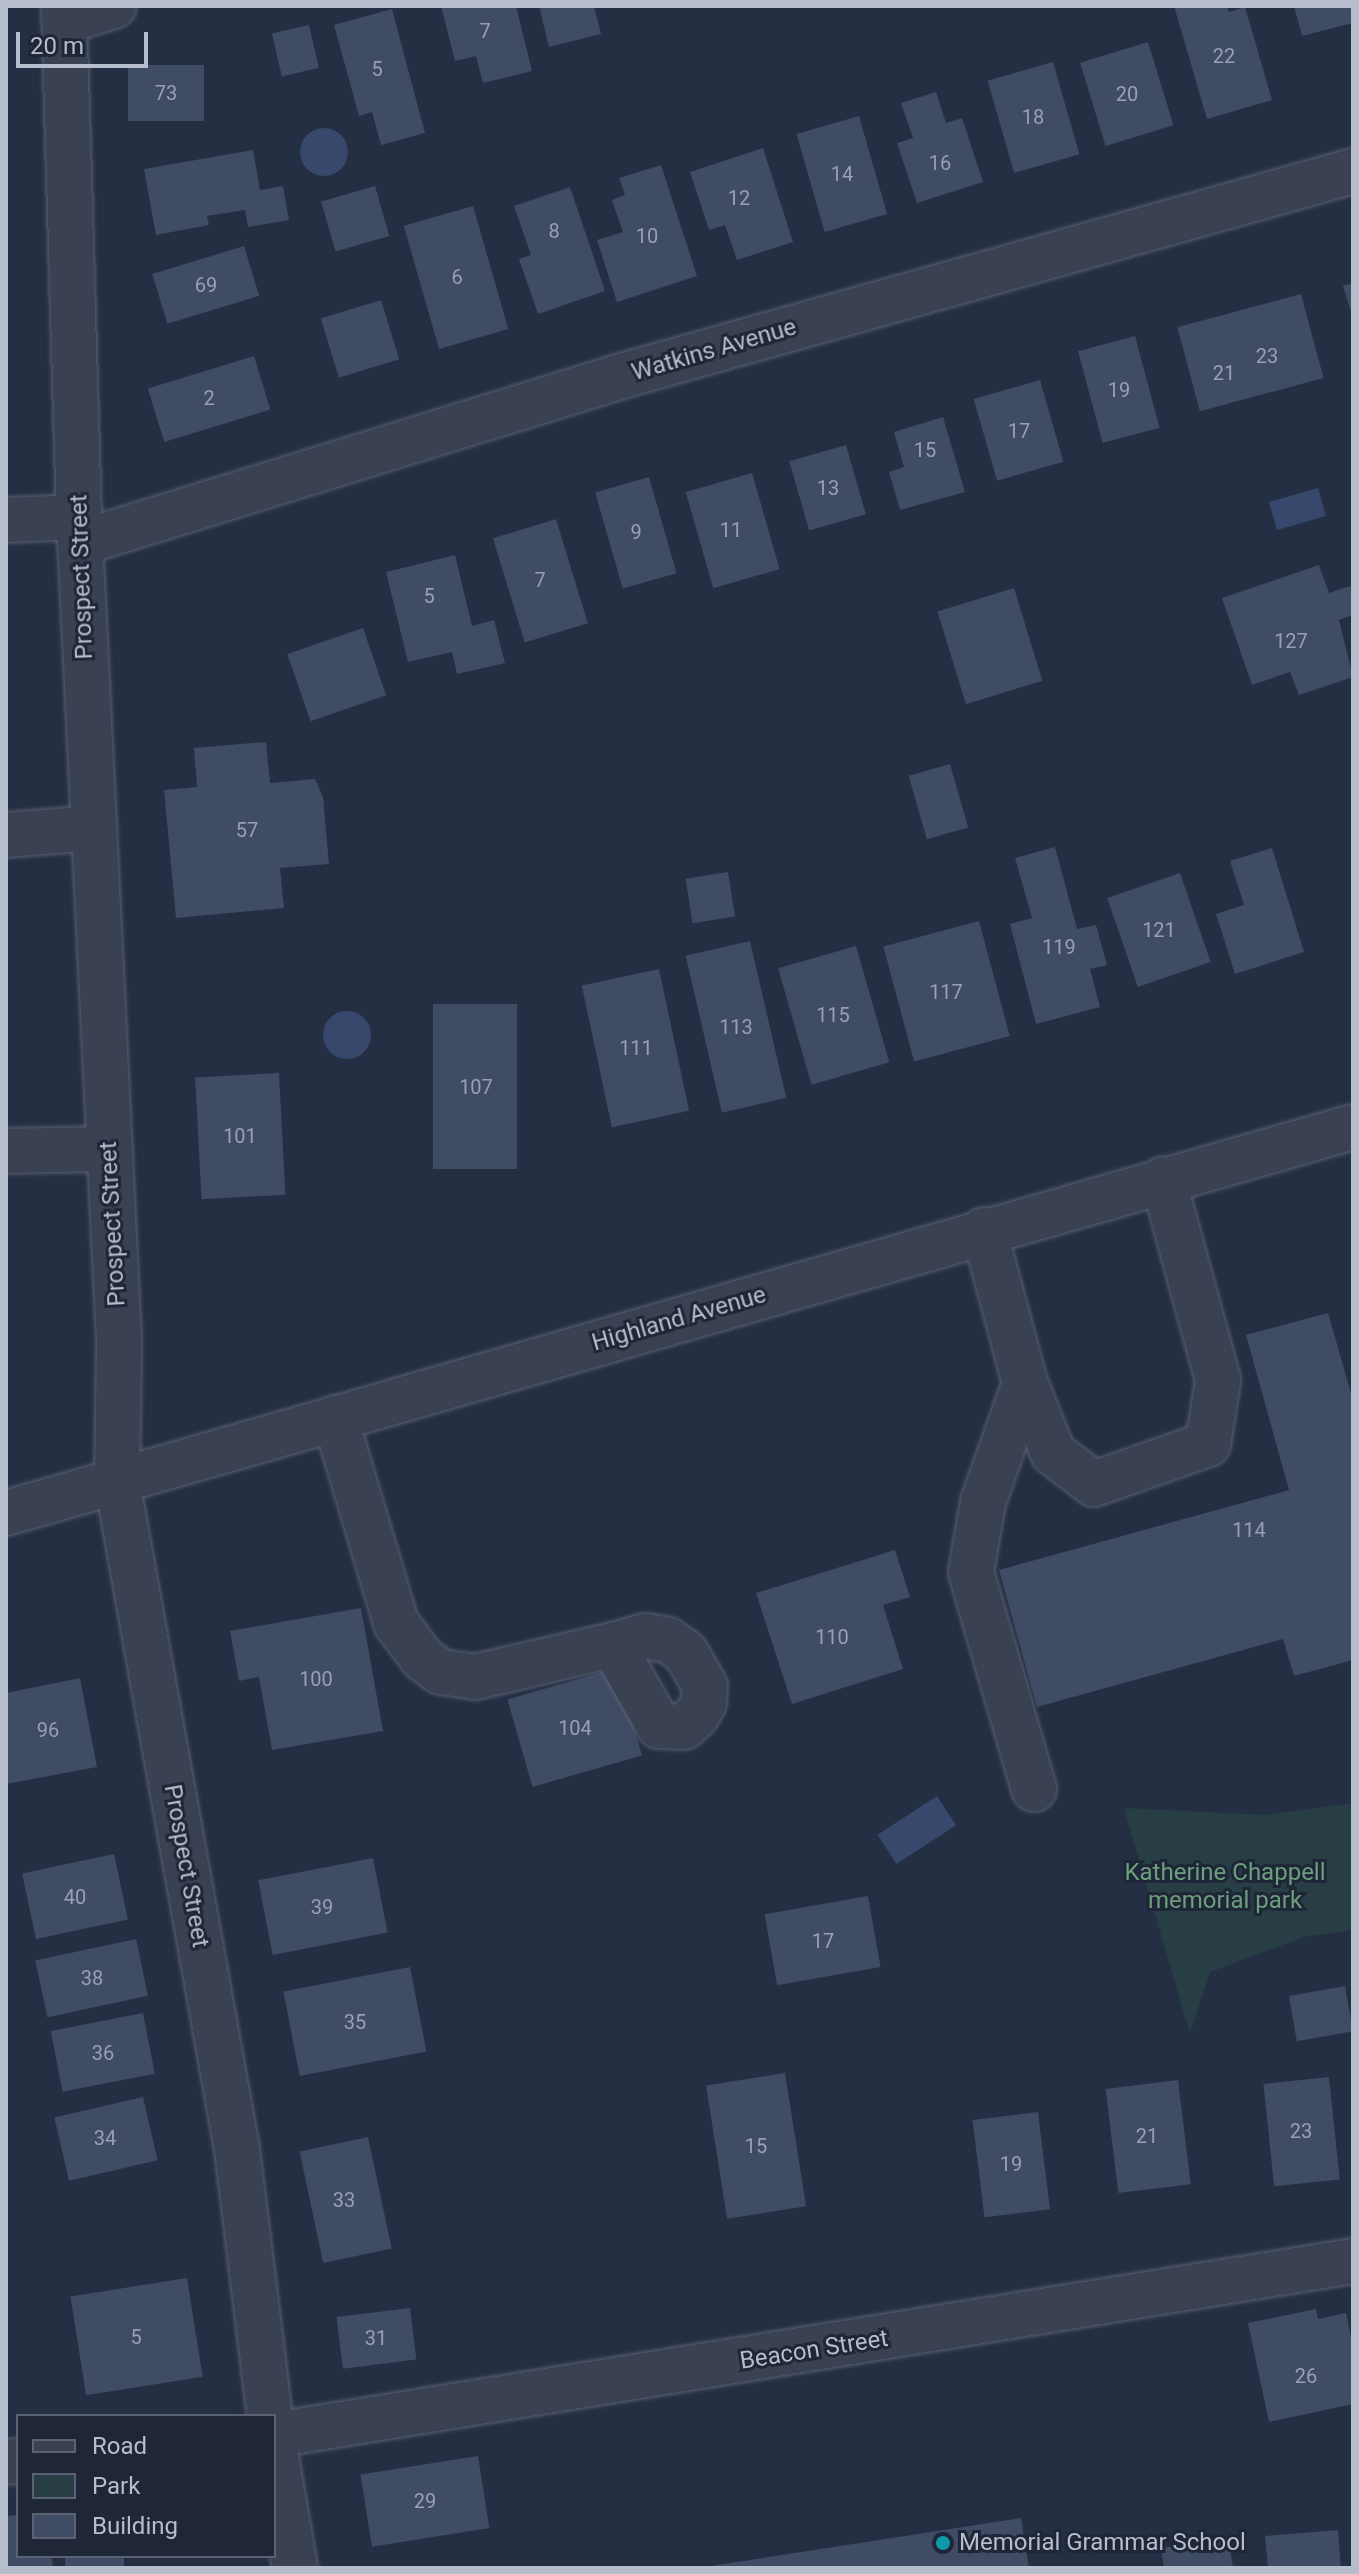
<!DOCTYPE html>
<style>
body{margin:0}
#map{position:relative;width:1359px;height:2574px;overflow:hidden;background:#242f44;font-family:Roboto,sans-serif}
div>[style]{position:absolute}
.green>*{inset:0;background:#273e44}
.water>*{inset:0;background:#37486c;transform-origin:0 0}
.round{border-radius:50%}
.building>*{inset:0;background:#404b64;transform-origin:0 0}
.roads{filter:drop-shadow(0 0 2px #575f70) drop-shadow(0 0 2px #575f70)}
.minor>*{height:44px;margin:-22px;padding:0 22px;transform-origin:22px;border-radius:22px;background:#394153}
.dots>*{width:22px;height:22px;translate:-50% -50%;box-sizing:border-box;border:4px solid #1e2638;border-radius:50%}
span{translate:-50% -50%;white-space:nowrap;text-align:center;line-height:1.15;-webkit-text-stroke:6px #1e2638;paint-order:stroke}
.number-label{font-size:20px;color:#98a0b3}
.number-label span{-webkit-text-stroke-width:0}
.street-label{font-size:24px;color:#b6bdcd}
.park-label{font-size:24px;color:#6c9f7c}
.poi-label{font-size:24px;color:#b6bdcd}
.left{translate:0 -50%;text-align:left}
.frame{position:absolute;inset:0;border:8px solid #b6bdcd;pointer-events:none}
.legend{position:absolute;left:16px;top:2414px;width:260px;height:144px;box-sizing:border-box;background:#1e2638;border:2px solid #5b6274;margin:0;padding:10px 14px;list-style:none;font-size:24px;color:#b6bdcd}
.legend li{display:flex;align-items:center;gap:16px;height:40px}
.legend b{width:40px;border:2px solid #5b6274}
.scale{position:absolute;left:16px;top:32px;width:132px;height:36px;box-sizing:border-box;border:4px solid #b6bdcd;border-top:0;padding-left:10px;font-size:24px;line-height:28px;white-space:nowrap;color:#b6bdcd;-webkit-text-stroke:6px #1e2638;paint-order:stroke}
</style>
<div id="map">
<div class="green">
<i style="clip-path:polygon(1353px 1803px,1353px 1930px,1304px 1937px,1210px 1972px,1190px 2034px,1124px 1808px,1264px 1815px)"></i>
</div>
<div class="water">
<i class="round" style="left:300px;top:128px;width:48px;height:48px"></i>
<i style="left:1318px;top:488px;width:29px;height:51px;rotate:74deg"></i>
<i class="round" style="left:323px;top:1011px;width:48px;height:48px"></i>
<i style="left:937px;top:1796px;width:35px;height:71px;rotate:57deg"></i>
</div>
<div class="building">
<i style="clip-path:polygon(441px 6px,516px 6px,532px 71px,483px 83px,476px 56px,455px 61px)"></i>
<i style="clip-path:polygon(539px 6px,594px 6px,601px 34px,549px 47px)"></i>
<i style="clip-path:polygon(1174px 6px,1227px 6px,1229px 12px,1245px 7px,1272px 100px,1207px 119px)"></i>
<i style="clip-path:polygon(1294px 6px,1353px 6px,1353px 23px,1302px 36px)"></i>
<i style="clip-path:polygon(392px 9px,425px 133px,381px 145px,372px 112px,359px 116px,334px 25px)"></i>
<i style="left:309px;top:25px;width:44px;height:38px;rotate:77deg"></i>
<i style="left:1148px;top:42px;width:87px;height:71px;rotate:73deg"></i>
<i style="left:1053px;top:62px;width:96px;height:68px;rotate:74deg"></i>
<i style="left:128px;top:65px;width:76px;height:56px"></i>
<i style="clip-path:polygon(936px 92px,946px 123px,962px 118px,983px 182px,917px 203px,897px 143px,913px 138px,901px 103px)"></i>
<i style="left:859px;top:116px;width:102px;height:65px;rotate:74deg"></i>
<i style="clip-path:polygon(763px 148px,793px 242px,737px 260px,725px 225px,709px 230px,690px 172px)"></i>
<i style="clip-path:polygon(253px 150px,260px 190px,283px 186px,289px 220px,248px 227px,245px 210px,207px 216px,209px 225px,156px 235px,144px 169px)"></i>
<i style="clip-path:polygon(661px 165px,697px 276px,617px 302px,597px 240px,623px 232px,612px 200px,625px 195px,619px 178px)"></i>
<i style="left:375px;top:186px;width:52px;height:56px;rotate:74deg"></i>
<i style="clip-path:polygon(570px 187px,605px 291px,538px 314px,519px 259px,531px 255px,514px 206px)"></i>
<i style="left:473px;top:206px;width:128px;height:72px;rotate:74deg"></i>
<i style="left:244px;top:246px;width:52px;height:96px;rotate:73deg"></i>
<i style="clip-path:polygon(1353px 283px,1353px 315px,1352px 315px,1343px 286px)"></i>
<i style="left:1301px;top:294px;width:87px;height:128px;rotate:75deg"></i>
<i style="left:381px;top:300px;width:62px;height:63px;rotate:73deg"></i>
<i style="left:1135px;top:336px;width:95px;height:59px;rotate:75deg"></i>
<i style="left:254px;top:356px;width:56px;height:111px;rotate:73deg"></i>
<i style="left:1040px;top:380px;width:85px;height:69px;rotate:74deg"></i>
<i style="clip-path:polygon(943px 417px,965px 492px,900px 510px,889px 472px,904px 467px,894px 432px)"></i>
<i style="left:846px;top:445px;width:72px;height:59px;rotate:74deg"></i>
<i style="left:752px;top:473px;width:100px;height:69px;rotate:74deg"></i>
<i style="left:649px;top:477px;width:100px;height:56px;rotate:74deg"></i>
<i style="left:556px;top:519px;width:109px;height:66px;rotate:73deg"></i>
<i style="clip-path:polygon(455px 555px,472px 626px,494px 620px,505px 663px,457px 674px,452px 652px,408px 662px,386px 572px)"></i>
<i style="clip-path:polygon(1319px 565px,1329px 593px,1350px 586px,1353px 594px,1353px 615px,1339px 620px,1353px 677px,1299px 695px,1290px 672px,1252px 685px,1222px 598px)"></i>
<i style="left:1014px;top:588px;width:97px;height:80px;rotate:73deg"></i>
<i style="left:363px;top:628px;width:71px;height:80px;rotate:71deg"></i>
<i style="clip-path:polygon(266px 742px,270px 783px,315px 779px,323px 797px,329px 864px,280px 868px,284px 908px,176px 918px,164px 790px,197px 787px,194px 748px)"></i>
<i style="left:950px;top:764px;width:66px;height:43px;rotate:74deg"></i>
<i style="clip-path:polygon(1055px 847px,1077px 929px,1096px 925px,1107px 965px,1090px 969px,1100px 1007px,1036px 1024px,1010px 924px,1032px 918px,1015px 858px)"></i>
<i style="clip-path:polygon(1272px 848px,1304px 952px,1235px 974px,1216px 914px,1244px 905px,1230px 861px)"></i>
<i style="left:728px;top:872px;width:45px;height:43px;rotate:81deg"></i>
<i style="left:1180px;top:873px;width:94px;height:77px;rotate:71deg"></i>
<i style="left:979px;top:921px;width:119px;height:99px;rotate:75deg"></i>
<i style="left:750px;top:941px;width:161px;height:66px;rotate:77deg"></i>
<i style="left:856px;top:946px;width:121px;height:81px;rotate:74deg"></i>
<i style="left:659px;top:969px;width:145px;height:79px;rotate:78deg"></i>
<i style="left:433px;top:1004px;width:84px;height:165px"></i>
<i style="left:279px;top:1073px;width:122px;height:84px;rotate:87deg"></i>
<i style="clip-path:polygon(1328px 1313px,1353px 1400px,1353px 1660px,1294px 1676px,1283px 1639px,1037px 1707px,999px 1570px,1289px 1490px,1246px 1335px)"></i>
<i style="clip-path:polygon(895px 1550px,910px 1597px,883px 1605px,903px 1669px,792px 1704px,756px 1593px)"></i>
<i style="clip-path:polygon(361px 1608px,383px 1731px,272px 1750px,259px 1677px,239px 1681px,230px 1631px)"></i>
<i style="left:617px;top:1668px;width:91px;height:114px;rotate:74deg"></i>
<i style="clip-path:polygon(80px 1678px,97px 1767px,6px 1784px,6px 1693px)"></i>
<i style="left:114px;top:1854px;width:67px;height:94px;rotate:78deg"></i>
<i style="left:373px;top:1858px;width:76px;height:117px;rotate:79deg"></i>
<i style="left:868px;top:1896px;width:72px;height:105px;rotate:80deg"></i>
<i style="left:136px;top:1939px;width:58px;height:103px;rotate:78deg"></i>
<i style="left:410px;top:1967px;width:86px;height:129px;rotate:79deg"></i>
<i style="left:1345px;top:1986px;width:46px;height:57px;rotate:80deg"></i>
<i style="left:143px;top:2013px;width:62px;height:94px;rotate:79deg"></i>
<i style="left:785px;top:2073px;width:135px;height:80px;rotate:81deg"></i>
<i style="left:1329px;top:2077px;width:103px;height:66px;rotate:84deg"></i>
<i style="left:1178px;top:2080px;width:105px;height:73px;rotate:83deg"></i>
<i style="left:143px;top:2097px;width:65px;height:91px;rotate:77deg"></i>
<i style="left:1038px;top:2112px;width:98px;height:66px;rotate:83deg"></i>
<i style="left:368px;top:2137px;width:114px;height:70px;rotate:78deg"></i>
<i style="left:187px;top:2278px;width:100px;height:118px;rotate:81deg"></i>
<i style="left:410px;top:2308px;width:52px;height:74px;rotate:83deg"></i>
<i style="clip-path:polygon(1316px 2309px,1318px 2319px,1346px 2313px,1353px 2347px,1353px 2404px,1269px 2422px,1248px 2323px)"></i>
<i style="left:478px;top:2456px;width:73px;height:119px;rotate:81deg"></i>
<i style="clip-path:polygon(18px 2515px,18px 2556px,52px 2556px,53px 2568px,6px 2568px,6px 2516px)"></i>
<i style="clip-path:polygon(1021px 2518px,1029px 2568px,711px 2568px,711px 2566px)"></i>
<i style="clip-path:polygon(1338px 2530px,1341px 2568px,1268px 2568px,1265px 2536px)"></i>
<i style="clip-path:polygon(1229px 2539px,1233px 2568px,1164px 2568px,1161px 2548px)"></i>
<i style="left:65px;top:2556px;width:59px;height:12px"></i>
</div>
<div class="roads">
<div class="minor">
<i style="left:64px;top:6px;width:511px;rotate:88.32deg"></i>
<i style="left:79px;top:517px;width:826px;rotate:87.22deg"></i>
<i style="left:119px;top:1342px;width:139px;rotate:90.8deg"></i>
<i style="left:117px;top:1481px;width:679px;rotate:79.82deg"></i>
<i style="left:237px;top:2149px;width:269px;rotate:83deg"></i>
<i style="left:64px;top:21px;width:52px;rotate:-16.7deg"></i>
<i style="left:6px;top:520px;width:73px;rotate:-2.4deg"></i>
<i style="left:80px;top:543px;width:570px;rotate:-17.13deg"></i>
<i style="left:625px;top:375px;width:756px;rotate:-15.65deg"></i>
<i style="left:6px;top:835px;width:87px;rotate:-4.6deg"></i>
<i style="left:6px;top:1151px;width:104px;rotate:-1.1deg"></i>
<i style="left:984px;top:1230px;width:158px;rotate:75deg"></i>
<i style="left:1025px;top:1383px;width:75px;rotate:68.2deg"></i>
<i style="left:1053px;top:1453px;width:51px;rotate:37.1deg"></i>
<i style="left:1094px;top:1484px;width:121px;rotate:-19.3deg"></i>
<i style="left:1208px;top:1444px;width:65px;rotate:-81.1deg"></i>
<i style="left:1218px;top:1380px;width:208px;rotate:-105.3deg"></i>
<i style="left:1025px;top:1383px;width:126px;rotate:109.4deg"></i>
<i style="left:983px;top:1502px;width:71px;rotate:99.7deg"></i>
<i style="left:971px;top:1572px;width:226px;rotate:73.8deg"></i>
<i style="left:335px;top:1418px;width:214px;rotate:73.4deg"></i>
<i style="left:396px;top:1623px;width:45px;rotate:53.1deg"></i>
<i style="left:423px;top:1659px;width:22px;rotate:36deg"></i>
<i style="left:441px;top:1672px;width:34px;rotate:8deg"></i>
<i style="left:475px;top:1677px;width:142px;rotate:-13.1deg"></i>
<i style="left:613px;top:1645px;width:93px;rotate:60.4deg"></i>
<i style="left:659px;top:1726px;width:25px;rotate:2deg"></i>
<i style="left:684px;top:1727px;width:16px;rotate:-43deg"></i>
<i style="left:696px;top:1716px;width:15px;rotate:-58deg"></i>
<i style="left:704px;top:1703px;width:17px;rotate:-87deg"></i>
<i style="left:705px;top:1686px;width:39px;rotate:-120deg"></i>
<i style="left:685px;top:1652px;width:21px;rotate:-145deg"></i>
<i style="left:668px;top:1640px;width:23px;rotate:-170deg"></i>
<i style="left:645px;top:1636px;width:33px;rotate:164deg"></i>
<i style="left:6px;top:1513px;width:1401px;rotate:-15.99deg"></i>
<i style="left:274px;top:2435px;width:1093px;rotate:-9.16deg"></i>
<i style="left:274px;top:2446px;width:124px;rotate:80.2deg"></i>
<i style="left:6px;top:2462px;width:12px;rotate:-5deg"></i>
</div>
</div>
<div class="dots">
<i style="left:943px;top:2543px;background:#0f9aa8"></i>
</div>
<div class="number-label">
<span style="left:485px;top:31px">7</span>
<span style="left:1224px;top:56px">22</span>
<span style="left:377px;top:69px">5</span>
<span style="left:166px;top:93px">73</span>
<span style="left:1127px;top:94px">20</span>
<span style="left:1033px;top:117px">18</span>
<span style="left:940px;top:163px">16</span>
<span style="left:842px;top:174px">14</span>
<span style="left:739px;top:198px">12</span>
<span style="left:554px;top:231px">8</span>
<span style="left:647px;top:236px">10</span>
<span style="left:457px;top:277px">6</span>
<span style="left:206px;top:285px">69</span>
<span style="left:1267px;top:356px">23</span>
<span style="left:1224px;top:373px">21</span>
<span style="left:1119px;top:390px">19</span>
<span style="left:209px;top:398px">2</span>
<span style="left:1019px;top:431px">17</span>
<span style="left:925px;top:450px">15</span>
<span style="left:828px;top:488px">13</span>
<span style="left:731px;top:530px">11</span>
<span style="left:636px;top:532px">9</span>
<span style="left:540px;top:580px">7</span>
<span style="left:429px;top:596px">5</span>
<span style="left:1291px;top:641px">127</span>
<span style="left:247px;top:830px">57</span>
<span style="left:1159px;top:930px">121</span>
<span style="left:1059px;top:947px">119</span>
<span style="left:946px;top:992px">117</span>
<span style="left:833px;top:1015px">115</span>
<span style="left:736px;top:1027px">113</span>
<span style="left:636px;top:1048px">111</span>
<span style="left:476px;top:1087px">107</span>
<span style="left:240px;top:1136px">101</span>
<span style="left:1249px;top:1530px">114</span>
<span style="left:832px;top:1637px">110</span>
<span style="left:316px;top:1679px">100</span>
<span style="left:575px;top:1728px">104</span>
<span style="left:48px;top:1730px">96</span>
<span style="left:75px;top:1897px">40</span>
<span style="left:322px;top:1907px">39</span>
<span style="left:823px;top:1941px">17</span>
<span style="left:92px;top:1978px">38</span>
<span style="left:355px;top:2022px">35</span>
<span style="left:103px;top:2053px">36</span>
<span style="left:1301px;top:2131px">23</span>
<span style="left:1147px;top:2136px">21</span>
<span style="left:105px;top:2138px">34</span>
<span style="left:756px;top:2146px">15</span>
<span style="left:1011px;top:2164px">19</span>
<span style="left:344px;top:2200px">33</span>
<span style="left:136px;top:2337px">5</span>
<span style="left:376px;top:2338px">31</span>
<span style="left:1306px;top:2376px">26</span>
<span style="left:425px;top:2501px">29</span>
</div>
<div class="street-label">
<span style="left:714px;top:350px;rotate:-16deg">Watkins Avenue</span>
<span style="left:82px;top:577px;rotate:-92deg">Prospect Street</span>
<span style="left:113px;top:1224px;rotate:-93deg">Prospect Street</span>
<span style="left:679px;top:1319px;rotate:-16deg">Highland Avenue</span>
<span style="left:186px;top:1866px;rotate:80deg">Prospect Street</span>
<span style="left:814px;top:2350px;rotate:-9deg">Beacon Street</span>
</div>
<div class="park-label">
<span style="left:1225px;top:1887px">Katherine Chappell<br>memorial park</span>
</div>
<div class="poi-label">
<span class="left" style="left:959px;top:2543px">Memorial Grammar School</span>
</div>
<div class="frame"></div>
<ul class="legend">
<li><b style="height:10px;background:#394153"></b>Road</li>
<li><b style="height:22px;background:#273e44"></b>Park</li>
<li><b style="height:22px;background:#404b64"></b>Building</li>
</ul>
<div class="scale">20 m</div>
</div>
